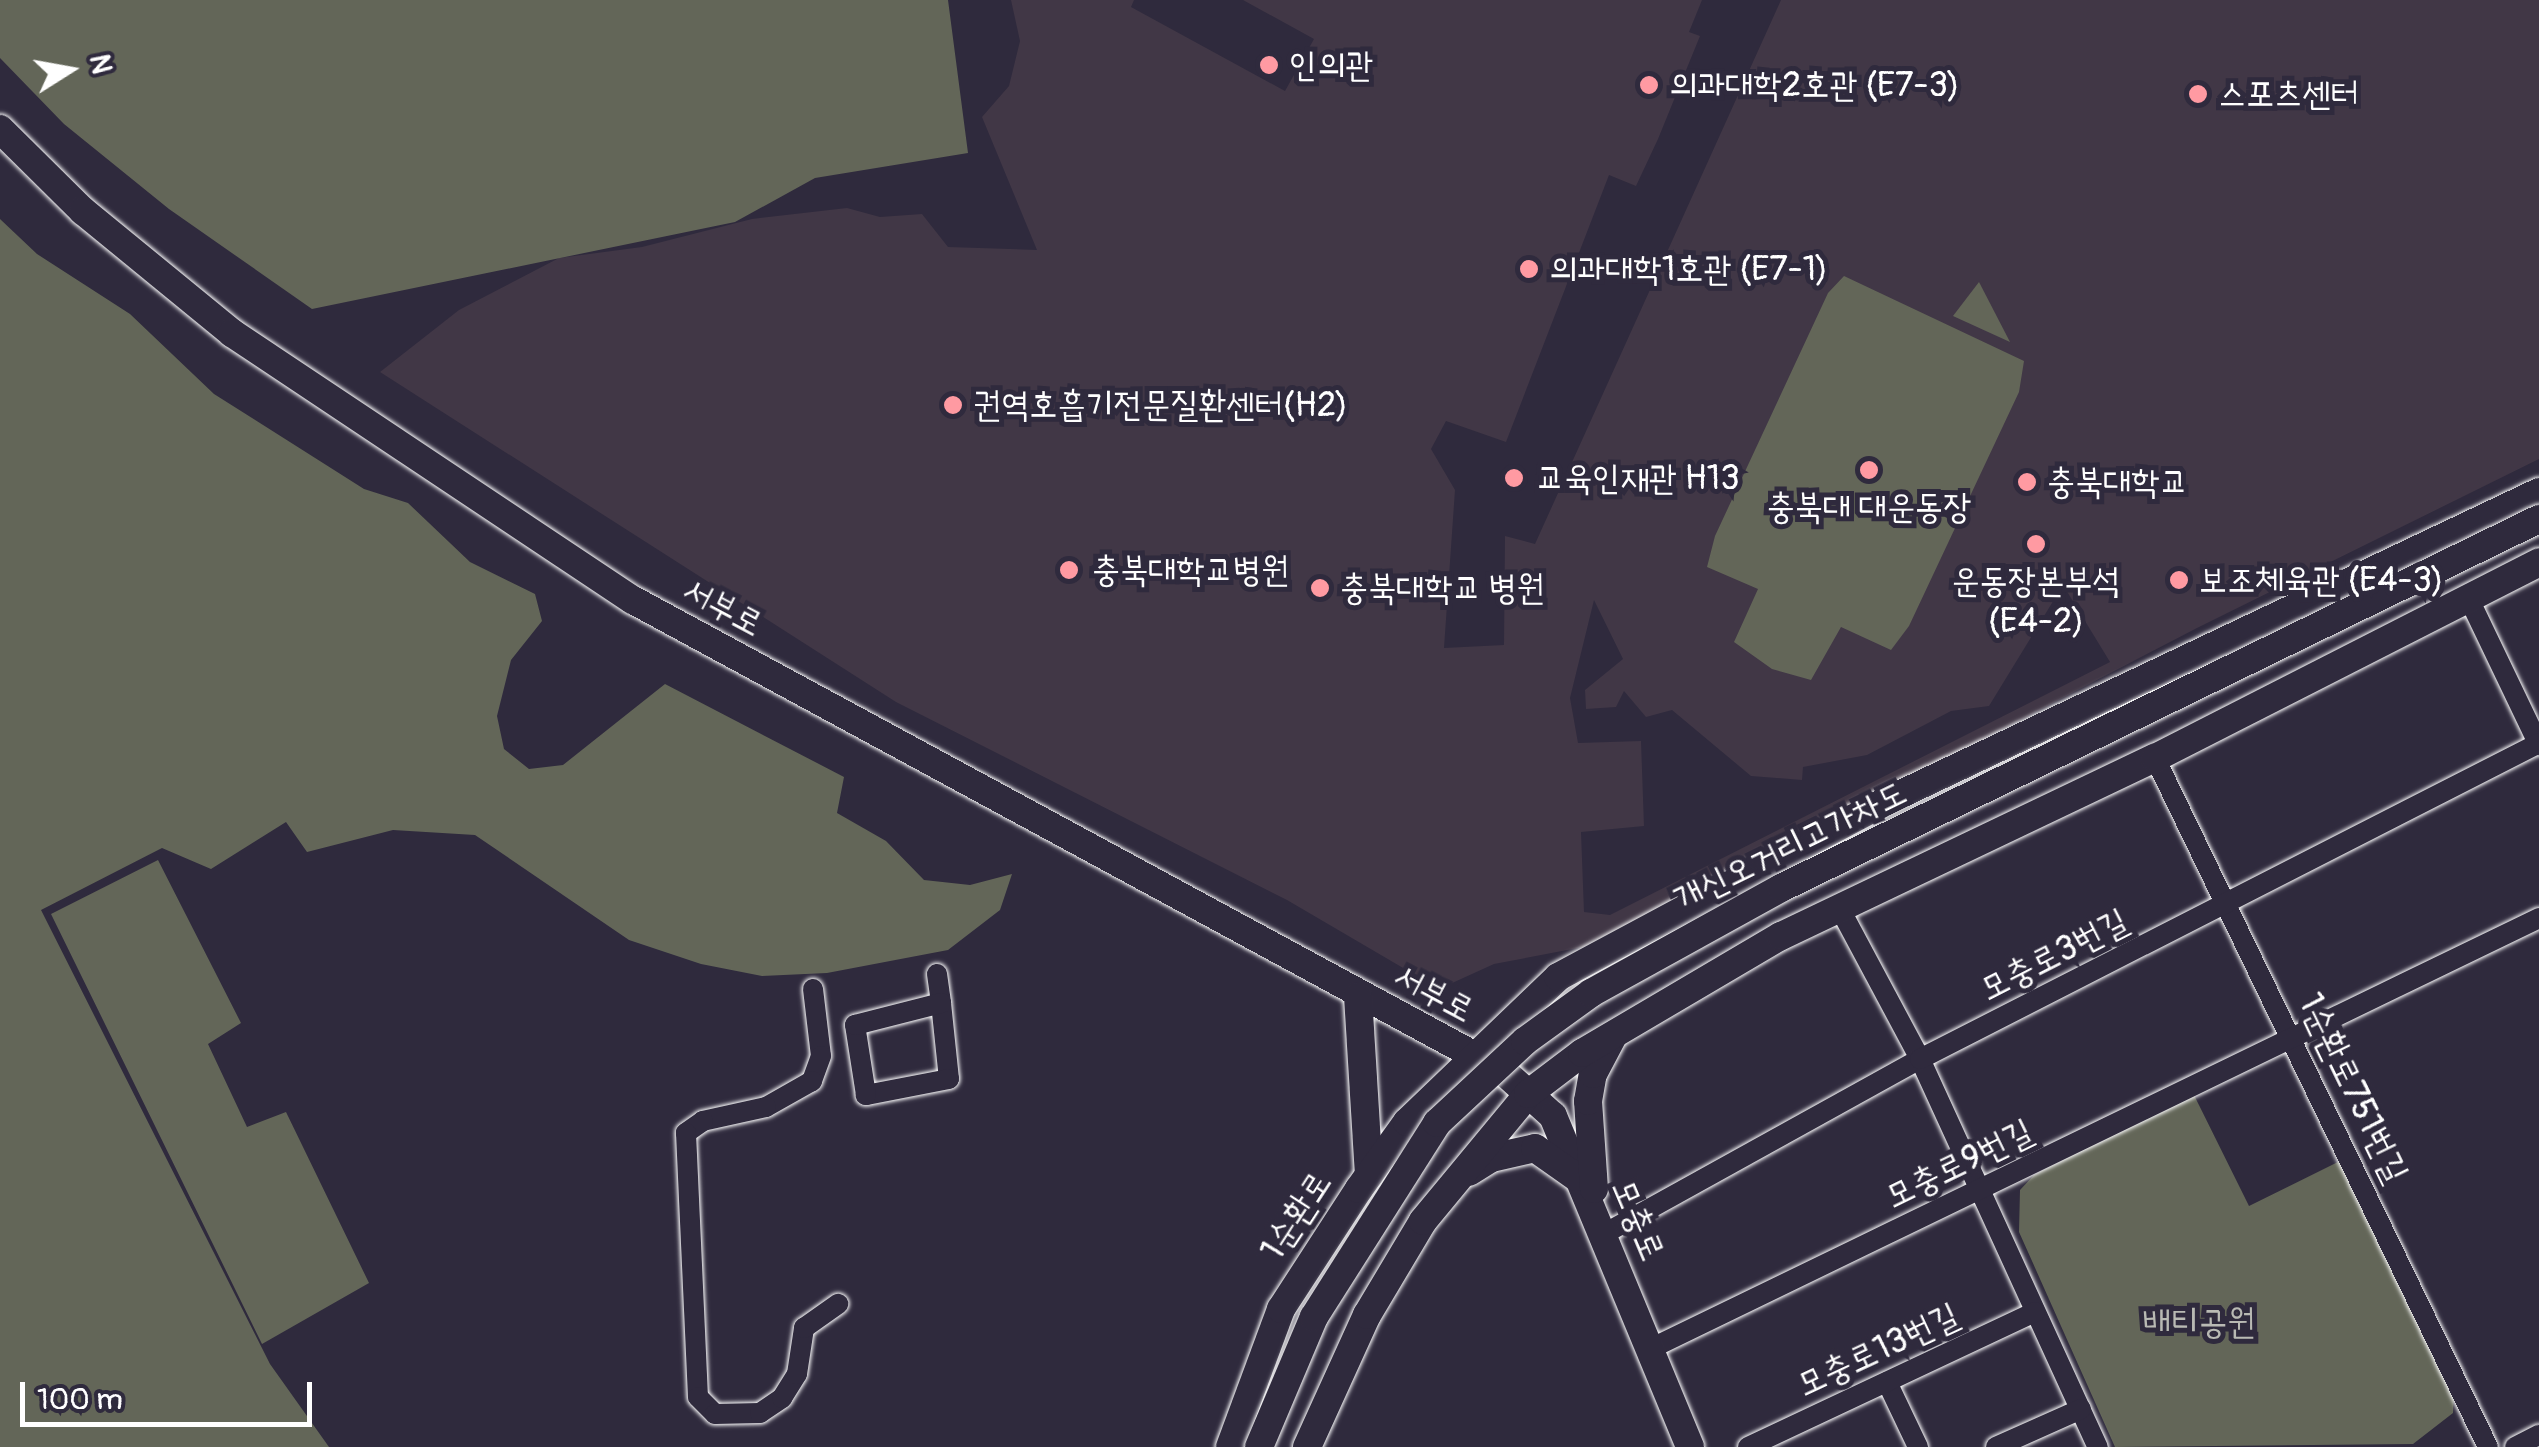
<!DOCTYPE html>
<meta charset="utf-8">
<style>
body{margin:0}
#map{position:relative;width:2539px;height:1447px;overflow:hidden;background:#2f2a3d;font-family:Pangolin,"Poor Story",sans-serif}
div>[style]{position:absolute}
.built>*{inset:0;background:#413746}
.green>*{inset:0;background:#636658}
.roads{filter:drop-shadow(0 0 2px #fff) drop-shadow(0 0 2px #fff)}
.street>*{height:20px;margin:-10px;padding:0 10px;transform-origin:10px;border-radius:10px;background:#2f2a3d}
.secondary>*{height:28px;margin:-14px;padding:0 14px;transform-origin:14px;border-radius:14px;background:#2f2a3d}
.bridges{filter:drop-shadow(0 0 2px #fff) drop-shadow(0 0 2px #fff)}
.secondary-bridge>*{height:28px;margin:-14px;padding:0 14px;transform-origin:14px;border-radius:14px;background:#2f2a3d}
.dots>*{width:28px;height:28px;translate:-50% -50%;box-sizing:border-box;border:5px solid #2f2a3d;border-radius:50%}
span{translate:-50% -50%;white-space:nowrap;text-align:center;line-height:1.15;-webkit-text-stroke:10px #2f2a3d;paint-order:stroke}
.poi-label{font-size:35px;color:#fff}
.left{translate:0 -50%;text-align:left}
.street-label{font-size:35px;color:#fff}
.park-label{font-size:35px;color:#b9bab4}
.north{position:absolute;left:20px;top:20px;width:100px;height:100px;-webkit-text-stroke:8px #2f2a3d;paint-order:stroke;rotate:79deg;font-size:28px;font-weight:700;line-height:40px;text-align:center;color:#fff}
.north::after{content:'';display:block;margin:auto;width:35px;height:45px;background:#fff;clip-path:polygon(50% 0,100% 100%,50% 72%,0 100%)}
.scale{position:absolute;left:20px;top:1382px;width:292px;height:45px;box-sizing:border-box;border:5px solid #fff;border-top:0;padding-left:12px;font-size:30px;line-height:35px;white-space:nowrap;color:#fff;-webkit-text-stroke:8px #2f2a3d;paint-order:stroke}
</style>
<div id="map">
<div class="built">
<i style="clip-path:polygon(evenodd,1011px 0,1134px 0,1131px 7px,1285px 91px,1314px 39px,1243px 0,1702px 0,1689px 32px,1700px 36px,1658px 139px,1636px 186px,1609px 175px,1506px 442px,1446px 421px,1431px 449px,1455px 490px,1444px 648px,1504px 645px,1505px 536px,1535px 544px,1781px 0,2539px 0,2539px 459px,2197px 628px,1583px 947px,1494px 964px,1439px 989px,1287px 900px,896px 702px,380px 372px,459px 310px,559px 258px,642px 247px,752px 219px,847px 208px,880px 217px,922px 214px,948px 247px,1037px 250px,982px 117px,1009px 86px,1020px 41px,1011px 0,2063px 585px,2110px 662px,1610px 915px,1584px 912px,1581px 832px,1644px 826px,1641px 741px,1578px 743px,1570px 698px,1594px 600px,1623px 659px,1585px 690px,1586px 709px,1616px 707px,1624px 691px,1646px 717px,1672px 710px,1751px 776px,1802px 780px,1803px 767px,1867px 755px,1951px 711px,1989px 706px,2063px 585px)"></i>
</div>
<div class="green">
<i style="clip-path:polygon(0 0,948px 0,968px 153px,815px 178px,735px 222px,312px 309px,169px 209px,64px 124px,0 58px)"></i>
<i style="clip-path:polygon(0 219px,37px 254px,130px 314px,214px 394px,364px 489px,408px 503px,470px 562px,535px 594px,542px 621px,511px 660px,497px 716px,504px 749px,529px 769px,563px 765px,665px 684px,844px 777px,837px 813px,886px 841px,924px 880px,970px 885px,1012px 874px,1000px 910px,948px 950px,827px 973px,762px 976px,701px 964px,629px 940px,475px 835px,393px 830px,307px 852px,286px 822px,211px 869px,162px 848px,41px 910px,270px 1364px,329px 1447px,0 1447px)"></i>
<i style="clip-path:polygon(1844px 276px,2024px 361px,2019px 392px,1909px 626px,1891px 650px,1841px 627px,1811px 680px,1772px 669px,1734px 642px,1758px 589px,1707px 567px,1715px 536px,1828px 293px)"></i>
<i style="clip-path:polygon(1979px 282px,2010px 342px,1953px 316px)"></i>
<i style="clip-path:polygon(158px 860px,241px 1023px,208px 1044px,247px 1127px,286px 1112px,369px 1283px,262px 1344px,51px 914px)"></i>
<i style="clip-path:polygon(2193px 1093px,2249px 1206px,2344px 1159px,2454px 1393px,2453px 1413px,2413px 1444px,2115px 1447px,2019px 1232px,2020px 1190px,2034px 1175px)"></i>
</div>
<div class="roads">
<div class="street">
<i style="left:2469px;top:599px;width:162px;rotate:64.4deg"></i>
<i style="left:2155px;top:758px;width:765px;rotate:64.21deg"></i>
<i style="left:1840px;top:909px;width:170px;rotate:61.9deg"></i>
<i style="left:1920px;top:1059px;width:427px;rotate:65.4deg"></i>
<i style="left:937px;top:974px;width:29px;rotate:82deg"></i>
<i style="left:941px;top:1003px;width:76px;rotate:84deg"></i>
<i style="left:949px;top:1079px;width:85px;rotate:169.1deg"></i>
<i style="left:866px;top:1095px;width:71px;rotate:-98.9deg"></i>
<i style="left:855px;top:1025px;width:89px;rotate:-14.3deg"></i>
<i style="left:813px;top:989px;width:67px;rotate:83.2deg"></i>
<i style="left:821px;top:1056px;width:27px;rotate:110deg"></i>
<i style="left:812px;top:1081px;width:53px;rotate:150.5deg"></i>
<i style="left:766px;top:1107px;width:65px;rotate:167.5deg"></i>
<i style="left:703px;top:1121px;width:21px;rotate:145deg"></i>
<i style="left:686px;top:1133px;width:264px;rotate:87.4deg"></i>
<i style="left:698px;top:1397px;width:24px;rotate:45deg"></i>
<i style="left:715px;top:1414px;width:45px;rotate:-1.3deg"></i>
<i style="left:760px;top:1413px;width:27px;rotate:-34deg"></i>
<i style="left:782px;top:1398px;width:28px;rotate:-58deg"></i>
<i style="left:797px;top:1374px;width:47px;rotate:-81.3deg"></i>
<i style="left:804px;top:1328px;width:42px;rotate:-35.2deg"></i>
<i style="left:1604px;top:1234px;width:361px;rotate:-29deg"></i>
<i style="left:1920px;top:1059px;width:695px;rotate:-27.04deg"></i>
<i style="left:1652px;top:1348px;width:986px;rotate:-25.86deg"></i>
<i style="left:1887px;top:1382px;width:72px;rotate:64.5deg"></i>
<i style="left:1748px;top:1447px;width:317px;rotate:-25.2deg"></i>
<i style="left:1996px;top:1447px;width:93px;rotate:-24.1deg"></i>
<i style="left:2515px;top:1447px;width:27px;rotate:-27deg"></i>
</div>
<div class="secondary">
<i style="left:0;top:129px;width:117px;rotate:44.7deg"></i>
<i style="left:83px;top:211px;width:193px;rotate:39.3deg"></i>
<i style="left:232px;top:333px;width:482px;rotate:33.7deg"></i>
<i style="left:633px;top:600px;width:989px;rotate:28.43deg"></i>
<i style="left:1503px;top:1071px;width:67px;rotate:42deg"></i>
<i style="left:1553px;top:1116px;width:358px;rotate:67.5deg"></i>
<i style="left:1358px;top:996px;width:179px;rotate:86.5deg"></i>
<i style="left:1469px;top:1172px;width:26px;rotate:-32deg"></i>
<i style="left:1491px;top:1158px;width:45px;rotate:-12.8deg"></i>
<i style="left:1535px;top:1148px;width:50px;rotate:35.3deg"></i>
<i style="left:1594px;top:1189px;width:88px;rotate:-93.9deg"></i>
<i style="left:1588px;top:1101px;width:27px;rotate:-80deg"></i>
<i style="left:1593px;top:1074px;width:41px;rotate:-62.2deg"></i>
<i style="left:1230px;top:1447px;width:147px;rotate:-69.7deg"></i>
<i style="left:1281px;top:1309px;width:143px;rotate:-57deg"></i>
<i style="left:1359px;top:1189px;width:82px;rotate:-54.4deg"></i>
<i style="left:1407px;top:1122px;width:209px;rotate:-43.8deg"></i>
<i style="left:1558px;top:977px;width:366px;rotate:-28.2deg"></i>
<i style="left:1880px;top:804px;width:729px;rotate:-25.33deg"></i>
<i style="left:1307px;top:1447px;width:145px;rotate:-65.6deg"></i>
<i style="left:1367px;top:1315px;width:109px;rotate:-59.2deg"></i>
<i style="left:1423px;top:1221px;width:165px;rotate:-50.4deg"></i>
<i style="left:1528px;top:1094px;width:68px;rotate:-37.2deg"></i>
<i style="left:1582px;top:1053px;width:231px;rotate:-30.5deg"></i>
<i style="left:1781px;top:936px;width:414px;rotate:-25.5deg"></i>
<i style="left:2155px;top:758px;width:431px;rotate:-27deg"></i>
</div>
</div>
<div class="bridges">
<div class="secondary-bridge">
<i style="left:1259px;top:1447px;width:141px;rotate:-67.1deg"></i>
<i style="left:1314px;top:1317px;width:230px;rotate:-57.6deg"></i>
<i style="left:1437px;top:1123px;width:120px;rotate:-43deg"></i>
<i style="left:1525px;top:1041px;width:82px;rotate:-36deg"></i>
<i style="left:1591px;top:993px;width:217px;rotate:-28.9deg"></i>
<i style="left:1781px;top:888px;width:843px;rotate:-25.96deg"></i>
</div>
</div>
<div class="dots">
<i style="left:1269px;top:65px;background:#ff9aa2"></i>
<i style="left:1649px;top:85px;background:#ff9aa2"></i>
<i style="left:2198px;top:94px;background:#ff9aa2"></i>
<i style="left:1529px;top:269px;background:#ff9aa2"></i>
<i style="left:953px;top:405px;background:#ff9aa2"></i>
<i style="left:1869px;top:470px;background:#ff9aa2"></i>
<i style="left:1514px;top:478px;background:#ff9aa2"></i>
<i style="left:2027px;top:482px;background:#ff9aa2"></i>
<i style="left:2036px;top:544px;background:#ff9aa2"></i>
<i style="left:1069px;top:570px;background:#ff9aa2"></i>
<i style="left:2179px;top:580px;background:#ff9aa2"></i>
<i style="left:1320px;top:588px;background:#ff9aa2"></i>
</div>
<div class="poi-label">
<span class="left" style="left:1289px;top:65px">인의관</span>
<span class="left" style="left:1669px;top:85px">의과대학2호관 (E7-3)</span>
<span class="left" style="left:2218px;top:94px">스포츠센터</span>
<span class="left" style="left:1549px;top:269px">의과대학1호관 (E7-1)</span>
<span class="left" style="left:973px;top:405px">권역호흡기전문질환센터(H2)</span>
<span class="left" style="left:1536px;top:478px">교육인재관 H13</span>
<span class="left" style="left:2047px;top:482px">충북대학교</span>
<span style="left:1869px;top:507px">충북대 대운동장</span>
<span class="left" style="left:1092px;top:570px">충북대학교병원</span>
<span class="left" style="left:2199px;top:580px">보조체육관 (E4-3)</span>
<span style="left:2036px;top:601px">운동장본부석<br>(E4-2)</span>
<span class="left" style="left:1340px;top:588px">충북대학교 병원</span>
</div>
<div class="street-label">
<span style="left:723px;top:607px;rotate:28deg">서부로</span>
<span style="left:1790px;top:846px;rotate:-26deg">개신오거리고가차도</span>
<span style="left:2054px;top:955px;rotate:-27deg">모충로3번길</span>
<span style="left:1434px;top:993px;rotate:28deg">서부로</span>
<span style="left:2353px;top:1088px;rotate:64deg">1순환로751번길</span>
<span style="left:1959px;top:1164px;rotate:-26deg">모충로9번길</span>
<span style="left:1296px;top:1216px;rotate:-57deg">1순환로</span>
<span style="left:1638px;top:1220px;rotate:67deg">모충로</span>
<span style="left:1878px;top:1350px;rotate:-25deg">모충로13번길</span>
</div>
<div class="park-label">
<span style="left:2199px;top:1322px">배티공원</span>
</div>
<div class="north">N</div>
<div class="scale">100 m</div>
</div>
